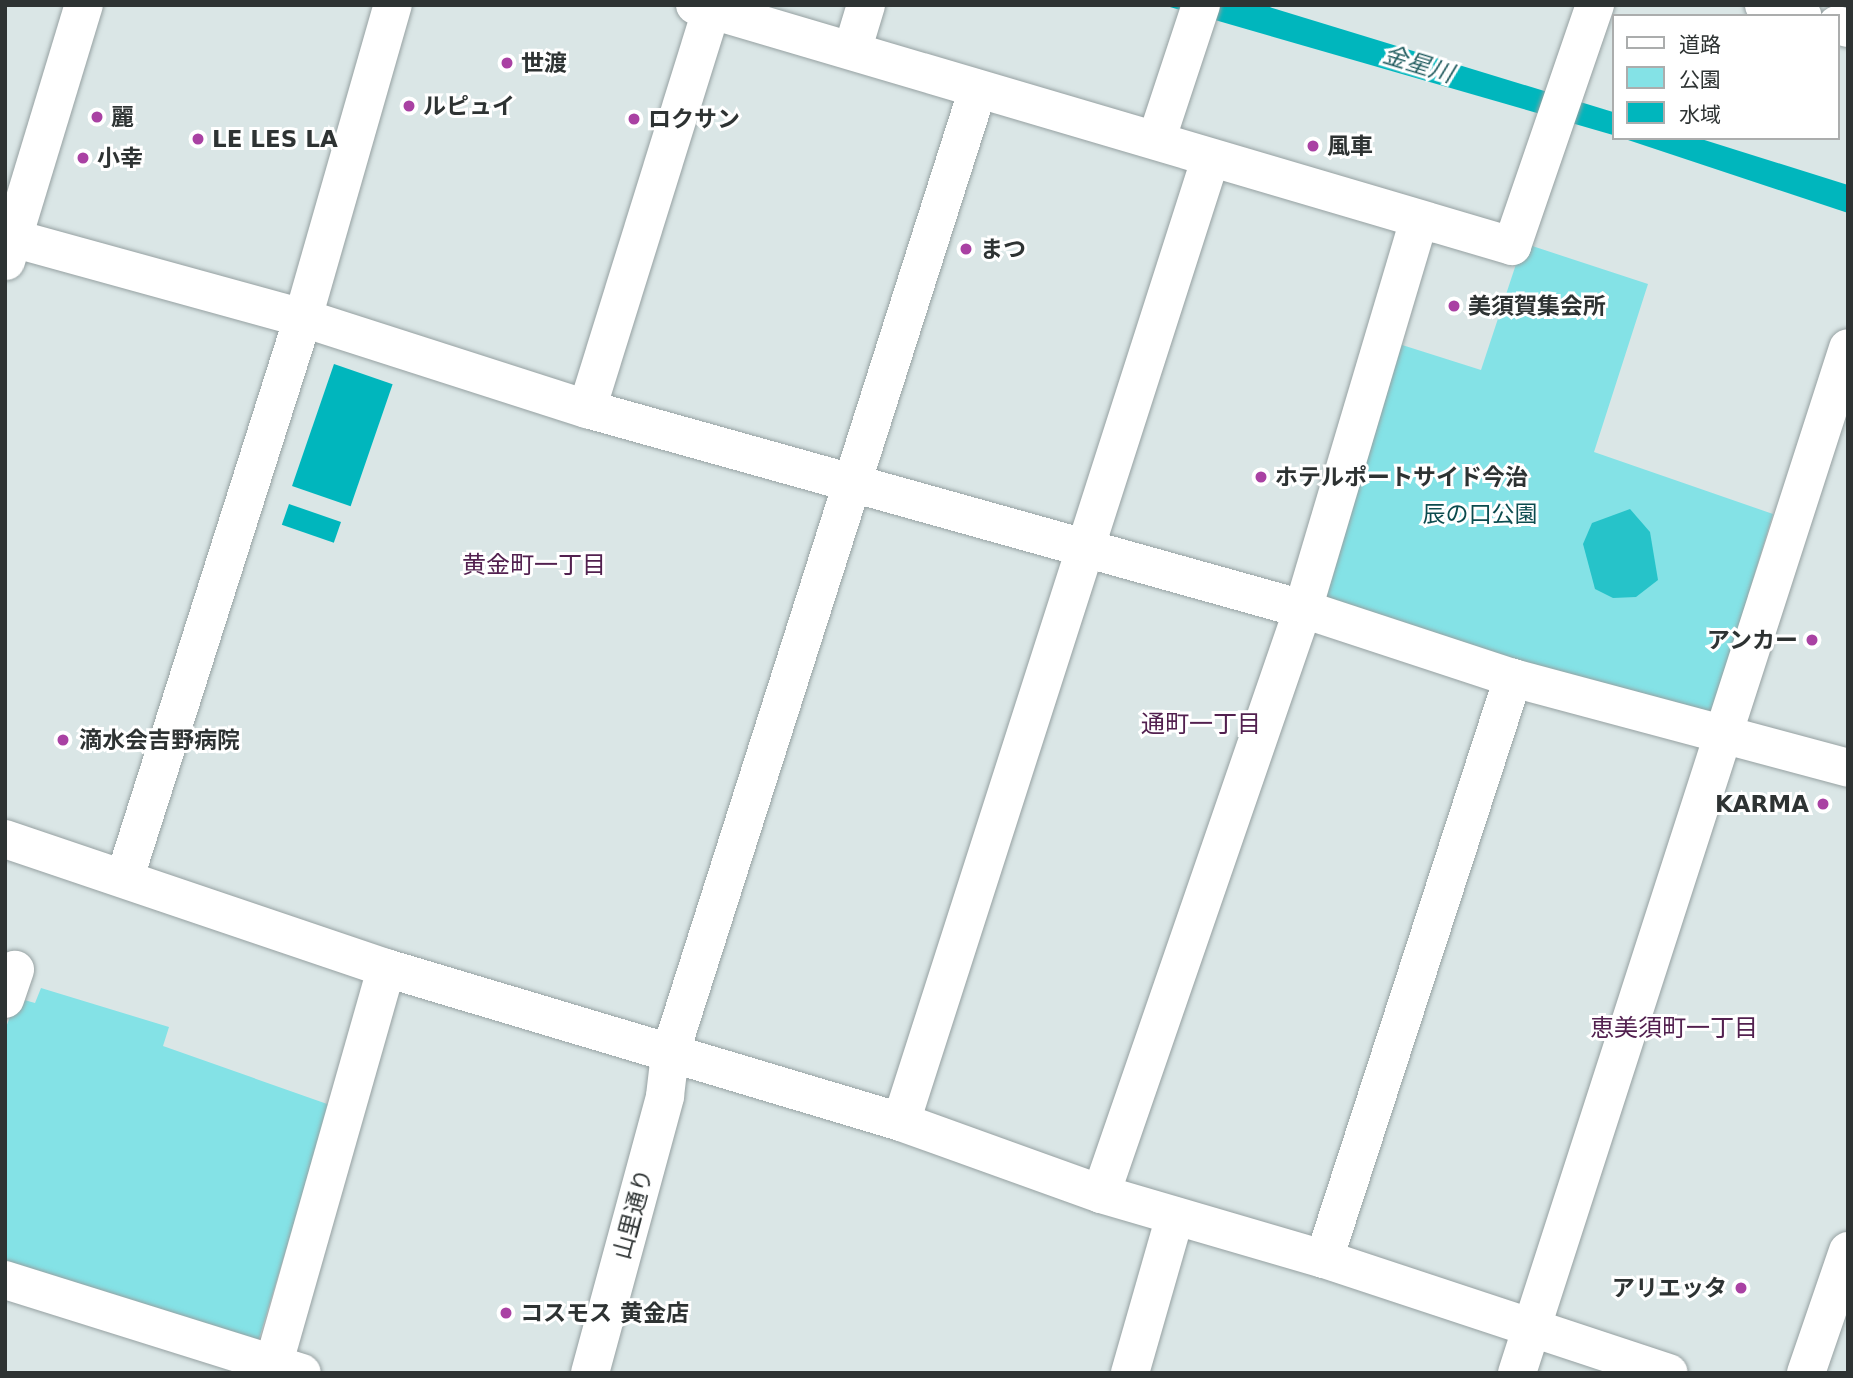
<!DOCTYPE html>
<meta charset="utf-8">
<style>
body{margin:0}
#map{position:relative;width:1853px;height:1378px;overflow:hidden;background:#dae6e6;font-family:"DejaVu Sans","Noto Sans JP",sans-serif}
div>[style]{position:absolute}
.green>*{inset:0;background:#84e2e6}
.forest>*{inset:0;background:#26c3c9}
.water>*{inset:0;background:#00b6bd;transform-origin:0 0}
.roads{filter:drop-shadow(0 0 2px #96a1a2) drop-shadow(0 0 2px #96a1a2)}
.minor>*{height:38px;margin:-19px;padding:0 19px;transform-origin:19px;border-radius:19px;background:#fff}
.dots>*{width:19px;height:19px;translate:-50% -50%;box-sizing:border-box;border:4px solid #fff;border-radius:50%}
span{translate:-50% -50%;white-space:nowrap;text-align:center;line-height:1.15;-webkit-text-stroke:6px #fff;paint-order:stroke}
.poi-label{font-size:23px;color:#2e3333;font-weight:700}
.left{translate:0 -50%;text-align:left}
.right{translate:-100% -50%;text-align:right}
.park-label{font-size:23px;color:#0b4b4e}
.street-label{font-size:23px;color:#2e3333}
.water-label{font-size:24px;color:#255f62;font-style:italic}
.neighbourhood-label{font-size:24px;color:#52204f}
.frame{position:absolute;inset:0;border:7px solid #2e3333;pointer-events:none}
.legend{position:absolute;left:1612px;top:14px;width:228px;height:126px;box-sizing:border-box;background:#fff;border:2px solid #abadad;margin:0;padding:9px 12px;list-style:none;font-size:21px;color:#2e3333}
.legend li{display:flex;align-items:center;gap:14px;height:35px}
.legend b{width:35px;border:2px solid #abadad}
</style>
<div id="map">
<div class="green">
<i style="clip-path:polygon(1523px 243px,1648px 284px,1594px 452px,1773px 514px,1711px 717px,1318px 601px,1399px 344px,1481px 370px)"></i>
<i style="clip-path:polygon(41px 988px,169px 1027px,163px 1046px,330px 1105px,258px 1342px,5px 1267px,5px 1030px,17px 998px,35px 1003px)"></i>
</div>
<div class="forest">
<i style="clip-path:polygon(1630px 509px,1650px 532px,1658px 580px,1636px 597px,1613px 598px,1595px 589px,1583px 544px,1592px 523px)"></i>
</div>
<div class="water">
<i style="clip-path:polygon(1163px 5px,1263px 5px,1613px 112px,1613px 135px)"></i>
<i style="clip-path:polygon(1622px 138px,1698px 138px,1848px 185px,1848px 213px)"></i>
<i style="left:334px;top:364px;width:62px;height:129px;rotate:19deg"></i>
<i style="left:289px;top:504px;width:55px;height:22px;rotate:19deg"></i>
</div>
<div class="roads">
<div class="minor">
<i style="left:695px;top:5px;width:852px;rotate:16.44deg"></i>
<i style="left:1512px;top:246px;width:255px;rotate:-71deg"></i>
<i style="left:1764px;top:5px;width:40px;rotate:16deg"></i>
<i style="left:1837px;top:25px;width:11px;rotate:15deg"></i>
<i style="left:853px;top:48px;width:45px;rotate:-73.2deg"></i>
<i style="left:1157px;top:138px;width:140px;rotate:-71.7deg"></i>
<i style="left:5px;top:236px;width:309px;rotate:15.4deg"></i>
<i style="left:303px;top:318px;width:298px;rotate:17.8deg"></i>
<i style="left:587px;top:409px;width:743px;rotate:15.61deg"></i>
<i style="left:1303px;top:609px;width:221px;rotate:18.2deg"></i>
<i style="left:1513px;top:678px;width:347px;rotate:15deg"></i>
<i style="left:6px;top:261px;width:268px;rotate:-73.1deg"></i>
<i style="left:587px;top:409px;width:418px;rotate:-72.7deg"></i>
<i style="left:5px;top:839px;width:402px;rotate:18.7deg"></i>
<i style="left:386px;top:968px;width:538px;rotate:16.65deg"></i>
<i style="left:901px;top:1122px;width:213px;rotate:19.8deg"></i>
<i style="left:1101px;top:1194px;width:232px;rotate:16.3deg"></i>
<i style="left:1324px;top:1259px;width:363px;rotate:18.3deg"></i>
<i style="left:125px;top:877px;width:587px;rotate:-72.34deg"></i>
<i style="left:303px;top:318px;width:326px;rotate:-74deg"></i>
<i style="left:5px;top:999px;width:31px;rotate:-71deg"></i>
<i style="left:901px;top:1122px;width:1010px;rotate:-72.19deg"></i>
<i style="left:1101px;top:1194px;width:619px;rotate:-70.95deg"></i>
<i style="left:1303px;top:609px;width:405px;rotate:-73.4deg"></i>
<i style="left:1324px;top:1259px;width:611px;rotate:-71.98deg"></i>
<i style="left:5px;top:1280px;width:311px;rotate:17.4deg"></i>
<i style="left:271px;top:1373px;width:421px;rotate:-74.1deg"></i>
<i style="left:590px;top:1373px;width:287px;rotate:-74.8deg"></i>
<i style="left:665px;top:1096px;width:42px;rotate:-83.2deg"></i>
<i style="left:670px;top:1054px;width:1013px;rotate:-72.3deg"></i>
<i style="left:1130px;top:1373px;width:163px;rotate:-74deg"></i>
<i style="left:1517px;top:1373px;width:1077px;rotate:-72.1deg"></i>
<i style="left:1806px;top:1373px;width:129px;rotate:-71deg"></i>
</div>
</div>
<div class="dots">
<i style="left:507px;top:63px;background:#a941a3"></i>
<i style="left:409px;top:106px;background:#a941a3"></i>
<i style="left:97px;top:117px;background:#a941a3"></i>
<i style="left:634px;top:119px;background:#a941a3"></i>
<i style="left:198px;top:139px;background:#a941a3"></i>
<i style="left:1313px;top:146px;background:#a941a3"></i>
<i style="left:83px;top:158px;background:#a941a3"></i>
<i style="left:966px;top:249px;background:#a941a3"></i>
<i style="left:1454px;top:306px;background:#a941a3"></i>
<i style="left:1261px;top:477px;background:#a941a3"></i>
<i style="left:1812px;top:640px;background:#a941a3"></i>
<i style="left:63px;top:740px;background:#a941a3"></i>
<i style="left:1823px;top:804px;background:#a941a3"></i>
<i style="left:1741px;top:1288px;background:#a941a3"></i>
<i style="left:506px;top:1313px;background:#a941a3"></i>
</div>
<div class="poi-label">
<span class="left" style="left:521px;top:63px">世渡</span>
<span class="left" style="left:423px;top:106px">ルピュイ</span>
<span class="left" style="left:111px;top:117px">麗</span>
<span class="left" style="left:648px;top:119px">ロクサン</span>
<span class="left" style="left:212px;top:139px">LE LES LA</span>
<span class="left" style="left:1327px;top:146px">風車</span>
<span class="left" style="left:97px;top:158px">小幸</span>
<span class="left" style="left:980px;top:249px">まつ</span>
<span class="left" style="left:1468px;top:306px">美須賀集会所</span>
<span class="left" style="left:1275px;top:477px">ホテルポートサイド今治</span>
<span class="right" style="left:1798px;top:640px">アンカー</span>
<span class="left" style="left:79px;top:740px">滴水会吉野病院</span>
<span class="right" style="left:1809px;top:804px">KARMA</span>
<span class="right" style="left:1727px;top:1288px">アリエッタ</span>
<span class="left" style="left:520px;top:1313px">コスモス 黄金店</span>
</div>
<div class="park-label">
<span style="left:1480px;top:514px">辰の口公園</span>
</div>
<div class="street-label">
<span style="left:633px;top:1214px;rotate:-75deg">山里通り</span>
</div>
<div class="water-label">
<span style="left:1418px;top:65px;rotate:17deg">金星川</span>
</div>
<div class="neighbourhood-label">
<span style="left:534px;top:566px">黄金町一丁目</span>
<span style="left:1201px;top:725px">通町一丁目</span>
<span style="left:1674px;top:1029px">恵美須町一丁目</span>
</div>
<div class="frame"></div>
<ul class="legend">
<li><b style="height:9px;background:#fff"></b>道路</li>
<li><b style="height:19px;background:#84e2e6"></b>公園</li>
<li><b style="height:19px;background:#00b6bd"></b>水域</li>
</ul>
</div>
